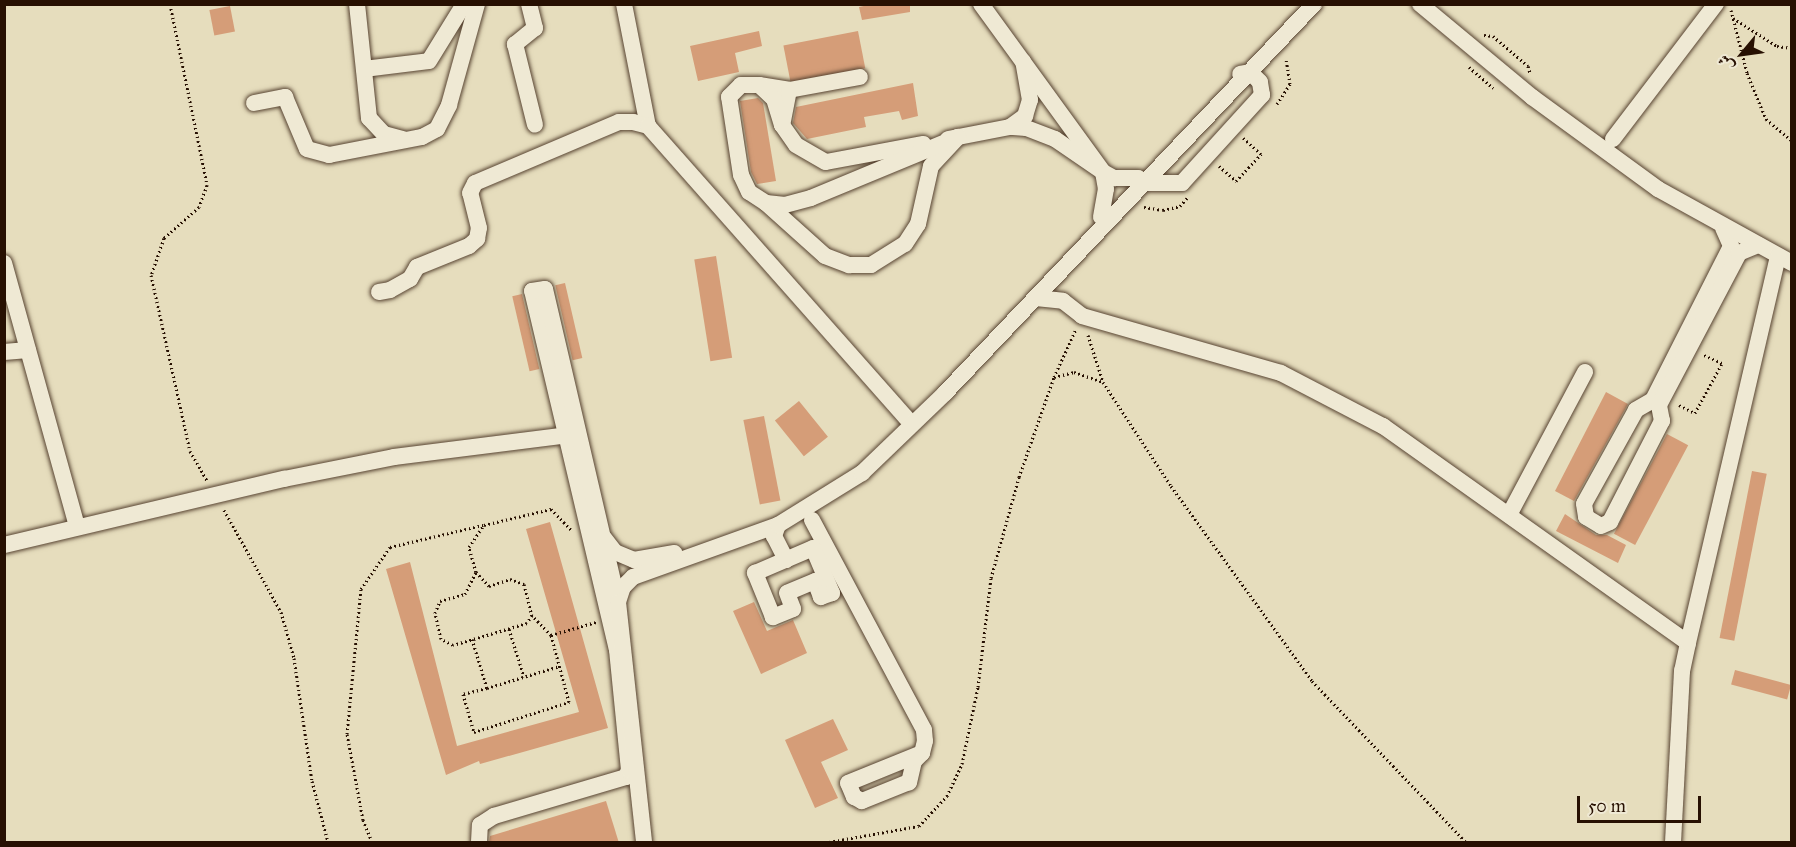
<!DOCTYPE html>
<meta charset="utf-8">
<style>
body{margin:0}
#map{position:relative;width:1796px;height:847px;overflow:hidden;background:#e6ddbd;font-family:"IM FELL Great Primer",Amiri,serif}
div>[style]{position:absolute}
.building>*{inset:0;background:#d59d78;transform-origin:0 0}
.path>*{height:3px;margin-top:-1.5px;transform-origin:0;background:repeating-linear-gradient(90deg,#271002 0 1.5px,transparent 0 4.5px)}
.roads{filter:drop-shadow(0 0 2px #574331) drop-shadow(0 0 2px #574331)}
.minor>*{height:16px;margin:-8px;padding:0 8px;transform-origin:8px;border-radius:8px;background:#efe9d4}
span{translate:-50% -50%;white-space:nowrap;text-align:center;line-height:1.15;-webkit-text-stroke:6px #efe9d4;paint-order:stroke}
.frame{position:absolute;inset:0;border:6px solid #271002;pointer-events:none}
.north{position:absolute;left:1712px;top:24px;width:60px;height:60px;-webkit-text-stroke:4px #efe9d4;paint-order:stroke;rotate:241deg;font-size:16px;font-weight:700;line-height:24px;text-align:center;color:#271002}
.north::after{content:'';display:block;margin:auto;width:21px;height:27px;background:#271002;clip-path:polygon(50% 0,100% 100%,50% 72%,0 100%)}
.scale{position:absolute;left:1577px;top:796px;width:124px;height:27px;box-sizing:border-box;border:3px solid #271002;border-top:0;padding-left:8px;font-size:18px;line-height:21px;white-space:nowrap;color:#271002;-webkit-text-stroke:4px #efe9d4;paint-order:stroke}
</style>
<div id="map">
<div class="building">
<i style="clip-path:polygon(873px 4px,910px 4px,910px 12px,862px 20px,859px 7px)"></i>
<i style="left:230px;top:6px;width:26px;height:21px;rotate:79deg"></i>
<i style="clip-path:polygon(759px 31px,762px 46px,735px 53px,739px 72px,698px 81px,690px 46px)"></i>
<i style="left:858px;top:31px;width:38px;height:76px;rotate:79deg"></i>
<i style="clip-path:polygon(913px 83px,918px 116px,902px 120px,899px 111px,864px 117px,866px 127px,807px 139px,793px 123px,796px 107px)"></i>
<i style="clip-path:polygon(758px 98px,763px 103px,776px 181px,757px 184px,751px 172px,740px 101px)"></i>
<i style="left:716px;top:256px;width:103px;height:22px;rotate:81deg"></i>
<i style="left:565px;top:283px;width:77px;height:10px;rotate:77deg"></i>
<i style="left:522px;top:294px;width:77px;height:10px;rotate:77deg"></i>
<i style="clip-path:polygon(1606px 392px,1628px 404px,1574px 501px,1555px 491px)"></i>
<i style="left:799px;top:401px;width:46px;height:31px;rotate:51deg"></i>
<i style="left:764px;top:416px;width:86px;height:21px;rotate:79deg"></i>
<i style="left:1667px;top:434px;width:24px;height:113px;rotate:28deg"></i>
<i style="left:1752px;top:471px;width:15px;height:170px;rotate:11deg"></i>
<i style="clip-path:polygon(1565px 514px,1596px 535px,1607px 535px,1626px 545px,1618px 563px,1556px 531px)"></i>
<i style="clip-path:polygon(550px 522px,608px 728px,480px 764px,479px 761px,446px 775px,386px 569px,410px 562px,457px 746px,579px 712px,526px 529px)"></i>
<i style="clip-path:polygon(754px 602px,767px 631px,793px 620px,807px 653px,761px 674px,733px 611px)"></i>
<i style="left:1735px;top:670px;width:58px;height:15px;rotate:15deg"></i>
<i style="clip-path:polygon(833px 719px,848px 750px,821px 762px,838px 798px,815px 808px,785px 740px)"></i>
<i style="clip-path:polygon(606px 801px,619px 843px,489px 843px,490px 836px)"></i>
</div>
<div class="path">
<i style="left:170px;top:4px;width:185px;rotate:78.4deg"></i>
<i style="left:207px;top:185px;width:23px;rotate:110deg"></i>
<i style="left:199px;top:207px;width:47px;rotate:138.5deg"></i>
<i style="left:164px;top:238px;width:39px;rotate:109deg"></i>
<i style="left:151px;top:275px;width:180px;rotate:77.5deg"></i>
<i style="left:190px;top:451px;width:34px;rotate:60deg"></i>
<i style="left:1731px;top:10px;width:65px;rotate:75.7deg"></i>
<i style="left:1747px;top:73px;width:50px;rotate:67.6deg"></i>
<i style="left:1766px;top:119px;width:34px;rotate:40deg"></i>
<i style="left:1733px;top:18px;width:52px;rotate:32.5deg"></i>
<i style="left:1777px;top:46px;width:15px;rotate:8deg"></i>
<i style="left:1484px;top:35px;width:9px;rotate:6deg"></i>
<i style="left:1493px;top:36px;width:46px;rotate:40.6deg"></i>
<i style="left:1528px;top:66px;width:7px;rotate:74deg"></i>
<i style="left:1469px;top:67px;width:32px;rotate:41deg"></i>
<i style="left:1277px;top:104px;width:24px;rotate:-57deg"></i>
<i style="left:1290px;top:84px;width:26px;rotate:-99deg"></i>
<i style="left:1219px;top:166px;width:23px;rotate:41deg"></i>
<i style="left:1236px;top:181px;width:37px;rotate:-47deg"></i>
<i style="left:1261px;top:154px;width:24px;rotate:-138deg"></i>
<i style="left:1144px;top:207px;width:19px;rotate:9deg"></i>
<i style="left:1163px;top:210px;width:17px;rotate:-13deg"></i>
<i style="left:1180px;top:206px;width:11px;rotate:-49deg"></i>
<i style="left:1088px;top:335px;width:49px;rotate:72.3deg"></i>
<i style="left:1103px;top:382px;width:124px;rotate:56.8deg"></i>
<i style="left:1171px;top:486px;width:241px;rotate:54.1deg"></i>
<i style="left:1312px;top:681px;width:223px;rotate:46.3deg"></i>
<i style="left:1054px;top:377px;width:21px;rotate:-14deg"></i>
<i style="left:1074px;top:372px;width:31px;rotate:19deg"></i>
<i style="left:1679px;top:405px;width:18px;rotate:27deg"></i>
<i style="left:1695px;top:413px;width:57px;rotate:-61.6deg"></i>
<i style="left:1722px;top:363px;width:20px;rotate:-156deg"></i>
<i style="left:224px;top:510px;width:117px;rotate:60.8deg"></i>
<i style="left:281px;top:612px;width:48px;rotate:74.2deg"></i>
<i style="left:294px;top:658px;width:124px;rotate:81.7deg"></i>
<i style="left:312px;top:781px;width:63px;rotate:75.3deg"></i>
<i style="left:476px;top:572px;width:19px;rotate:47deg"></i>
<i style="left:489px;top:586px;width:22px;rotate:-18deg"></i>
<i style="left:510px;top:579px;width:15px;rotate:20deg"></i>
<i style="left:524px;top:584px;width:32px;rotate:76deg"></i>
<i style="left:532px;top:615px;width:9px;rotate:122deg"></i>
<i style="left:527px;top:623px;width:77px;rotate:163.4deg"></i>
<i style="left:453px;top:645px;width:13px;rotate:-153deg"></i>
<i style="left:441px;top:639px;width:27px;rotate:-103deg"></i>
<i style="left:435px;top:613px;width:13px;rotate:-67deg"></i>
<i style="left:440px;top:601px;width:26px;rotate:-16deg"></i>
<i style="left:465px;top:594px;width:25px;rotate:-63deg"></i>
<i style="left:476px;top:572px;width:26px;rotate:-106deg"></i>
<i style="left:469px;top:547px;width:27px;rotate:-56deg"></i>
<i style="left:484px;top:525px;width:69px;rotate:-13.4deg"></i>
<i style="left:551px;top:509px;width:30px;rotate:46deg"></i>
<i style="left:509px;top:629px;width:50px;rotate:72.6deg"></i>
<i style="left:551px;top:635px;width:47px;rotate:-16.1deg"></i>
<i style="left:472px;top:639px;width:51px;rotate:73deg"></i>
<i style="left:487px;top:688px;width:76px;rotate:-16.8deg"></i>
<i style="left:487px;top:688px;width:25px;rotate:166deg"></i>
<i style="left:463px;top:694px;width:40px;rotate:74deg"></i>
<i style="left:474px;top:732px;width:100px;rotate:-17.5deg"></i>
<i style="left:569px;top:702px;width:69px;rotate:-105deg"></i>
<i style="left:551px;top:635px;width:28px;rotate:-134deg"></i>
<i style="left:372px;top:842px;width:24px;rotate:-112deg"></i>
<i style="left:363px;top:820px;width:87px;rotate:-100.5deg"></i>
<i style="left:347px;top:734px;width:146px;rotate:-84.5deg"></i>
<i style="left:361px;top:589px;width:51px;rotate:-55.4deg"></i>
<i style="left:390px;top:547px;width:96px;rotate:-13.3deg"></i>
<i style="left:829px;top:842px;width:91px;rotate:-10.1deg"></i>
<i style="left:919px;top:826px;width:41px;rotate:-47deg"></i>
<i style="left:947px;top:796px;width:35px;rotate:-65deg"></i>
<i style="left:962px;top:764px;width:79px;rotate:-78.3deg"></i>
<i style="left:978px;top:687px;width:110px;rotate:-83.2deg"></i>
<i style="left:991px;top:578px;width:105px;rotate:-74.5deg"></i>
<i style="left:1019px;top:477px;width:106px;rotate:-70.7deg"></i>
<i style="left:1054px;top:377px;width:53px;rotate:-65.4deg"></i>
</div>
<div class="roads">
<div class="minor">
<i style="left:357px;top:4px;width:115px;rotate:84deg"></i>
<i style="left:369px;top:118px;width:22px;rotate:47deg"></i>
<i style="left:384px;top:134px;width:20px;rotate:15deg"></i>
<i style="left:529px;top:4px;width:25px;rotate:76deg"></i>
<i style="left:535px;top:28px;width:26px;rotate:141deg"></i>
<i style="left:515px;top:44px;width:83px;rotate:76.1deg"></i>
<i style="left:624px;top:4px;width:124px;rotate:78.9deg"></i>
<i style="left:981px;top:4px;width:208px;rotate:54deg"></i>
<i style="left:1103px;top:172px;width:58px;rotate:-145.5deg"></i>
<i style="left:1055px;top:139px;width:31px;rotate:-159deg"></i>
<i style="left:1026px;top:128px;width:16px;rotate:-176deg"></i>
<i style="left:1420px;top:4px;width:146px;rotate:39.7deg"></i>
<i style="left:1532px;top:97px;width:156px;rotate:36.1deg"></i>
<i style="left:1658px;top:189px;width:153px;rotate:28.9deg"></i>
<i style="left:364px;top:69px;width:65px;rotate:-7deg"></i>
<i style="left:429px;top:61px;width:67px;rotate:-58.4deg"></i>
<i style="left:759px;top:85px;width:30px;rotate:9deg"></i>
<i style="left:789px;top:90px;width:36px;rotate:101deg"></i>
<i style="left:782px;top:125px;width:24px;rotate:55deg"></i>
<i style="left:796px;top:145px;width:34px;rotate:30deg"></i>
<i style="left:826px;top:162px;width:99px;rotate:-10.5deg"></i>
<i style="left:789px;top:90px;width:72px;rotate:-10.4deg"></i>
<i style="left:254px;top:103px;width:32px;rotate:-11deg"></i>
<i style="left:285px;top:97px;width:56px;rotate:67.1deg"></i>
<i style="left:307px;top:149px;width:23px;rotate:15deg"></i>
<i style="left:329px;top:155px;width:95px;rotate:-11deg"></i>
<i style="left:422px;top:137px;width:17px;rotate:-28deg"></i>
<i style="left:437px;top:129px;width:27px;rotate:-63deg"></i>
<i style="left:449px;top:105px;width:105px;rotate:-74.5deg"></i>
<i style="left:948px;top:139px;width:63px;rotate:-11deg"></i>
<i style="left:1010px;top:127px;width:19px;rotate:-36deg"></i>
<i style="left:1025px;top:116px;width:17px;rotate:-73deg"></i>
<i style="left:1030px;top:100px;width:39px;rotate:-100deg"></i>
<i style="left:1613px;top:139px;width:170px;rotate:-52.7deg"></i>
<i style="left:766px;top:203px;width:79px;rotate:41.9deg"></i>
<i style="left:825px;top:256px;width:26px;rotate:21deg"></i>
<i style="left:849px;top:265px;width:22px"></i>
<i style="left:871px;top:265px;width:40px;rotate:-32deg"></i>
<i style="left:905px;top:244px;width:24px;rotate:-57deg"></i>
<i style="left:918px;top:224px;width:59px;rotate:-77.4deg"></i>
<i style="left:931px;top:166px;width:40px;rotate:-47deg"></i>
<i style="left:958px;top:137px;width:159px;rotate:157.5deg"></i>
<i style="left:811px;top:198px;width:27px;rotate:165deg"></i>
<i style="left:785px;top:205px;width:19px;rotate:-174deg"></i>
<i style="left:766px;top:203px;width:20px;rotate:-147deg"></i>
<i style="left:749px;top:192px;width:19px;rotate:-115deg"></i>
<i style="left:741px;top:175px;width:79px;rotate:-98.7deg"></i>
<i style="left:729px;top:97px;width:17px;rotate:-45deg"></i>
<i style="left:741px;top:85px;width:18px"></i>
<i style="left:759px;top:85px;width:21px;rotate:43deg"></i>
<i style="left:774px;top:99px;width:27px;rotate:73deg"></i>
<i style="left:1101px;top:217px;width:28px;rotate:-80deg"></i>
<i style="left:1106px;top:189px;width:17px;rotate:-100deg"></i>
<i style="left:1103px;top:172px;width:13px;rotate:29deg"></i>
<i style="left:1114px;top:178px;width:24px"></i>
<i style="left:1138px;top:178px;width:8px;rotate:40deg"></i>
<i style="left:1144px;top:183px;width:38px"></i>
<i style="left:1182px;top:183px;width:119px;rotate:-47.7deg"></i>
<i style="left:1262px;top:95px;width:13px;rotate:-99deg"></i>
<i style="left:1260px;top:82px;width:14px;rotate:-135deg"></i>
<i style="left:1250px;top:72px;width:10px;rotate:169deg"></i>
<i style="left:1723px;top:228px;width:20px;rotate:66deg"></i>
<i style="left:1731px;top:246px;width:173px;rotate:116.9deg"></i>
<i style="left:1653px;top:400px;width:20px;rotate:150deg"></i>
<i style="left:1636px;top:410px;width:107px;rotate:119deg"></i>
<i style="left:1584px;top:504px;width:13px;rotate:81deg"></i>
<i style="left:1586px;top:517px;width:17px;rotate:31deg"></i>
<i style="left:1601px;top:526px;width:10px;rotate:-24deg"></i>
<i style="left:1610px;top:522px;width:114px;rotate:-62.8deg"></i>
<i style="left:1662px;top:421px;width:16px;rotate:-101deg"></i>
<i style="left:1659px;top:405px;width:172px;rotate:-62.2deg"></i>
<i style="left:1739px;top:253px;width:21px;rotate:-23deg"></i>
<i style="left:4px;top:263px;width:273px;rotate:74.5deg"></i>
<i style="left:379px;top:292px;width:11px;rotate:-10deg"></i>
<i style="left:390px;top:290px;width:23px;rotate:-29deg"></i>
<i style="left:410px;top:279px;width:14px;rotate:-60deg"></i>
<i style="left:417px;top:267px;width:56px;rotate:-22deg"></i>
<i style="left:469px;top:246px;width:11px;rotate:-41deg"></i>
<i style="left:477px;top:239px;width:11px;rotate:-80deg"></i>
<i style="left:479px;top:228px;width:36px;rotate:-104deg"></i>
<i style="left:470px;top:193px;width:11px;rotate:-63deg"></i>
<i style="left:475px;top:183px;width:156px;rotate:-23deg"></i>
<i style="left:619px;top:122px;width:14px"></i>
<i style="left:633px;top:122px;width:16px;rotate:15deg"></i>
<i style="left:648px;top:126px;width:391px;rotate:48.5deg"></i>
<i style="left:1036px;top:298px;width:27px;rotate:6deg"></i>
<i style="left:1063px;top:301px;width:24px;rotate:38deg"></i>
<i style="left:1082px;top:316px;width:207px;rotate:16deg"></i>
<i style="left:1281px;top:373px;width:115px;rotate:27.5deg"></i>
<i style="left:1383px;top:426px;width:374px;rotate:35.4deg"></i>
<i style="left:1688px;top:643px;width:29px;rotate:102deg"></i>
<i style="left:1682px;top:671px;width:171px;rotate:93deg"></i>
<i style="left:4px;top:352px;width:24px;rotate:-5deg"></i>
<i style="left:1509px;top:515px;width:162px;rotate:-62deg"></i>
<i style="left:812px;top:520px;width:238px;rotate:61.9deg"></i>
<i style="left:924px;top:730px;width:11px;rotate:85deg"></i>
<i style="left:925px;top:741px;width:12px;rotate:104deg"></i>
<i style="left:922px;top:753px;width:11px;rotate:135deg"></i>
<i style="left:914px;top:761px;width:22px;rotate:103deg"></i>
<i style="left:909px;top:782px;width:51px;rotate:158deg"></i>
<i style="left:862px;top:801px;width:9px;rotate:-153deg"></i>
<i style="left:854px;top:797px;width:15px;rotate:-113deg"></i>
<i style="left:848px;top:783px;width:80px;rotate:-22.1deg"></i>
<i style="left:778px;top:525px;width:12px;rotate:110deg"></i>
<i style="left:774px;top:536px;width:27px;rotate:63deg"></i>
<i style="left:604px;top:538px;width:18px;rotate:52deg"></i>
<i style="left:615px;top:552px;width:21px;rotate:23deg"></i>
<i style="left:634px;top:560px;width:41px;rotate:-9.9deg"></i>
<i style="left:4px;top:545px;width:288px;rotate:-13.3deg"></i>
<i style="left:284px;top:479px;width:112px;rotate:-11.3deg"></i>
<i style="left:394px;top:457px;width:182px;rotate:-7.2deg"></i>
<i style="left:813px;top:548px;width:49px;rotate:67.1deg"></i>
<i style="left:832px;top:593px;width:12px;rotate:160deg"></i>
<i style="left:821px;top:597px;width:17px;rotate:-111deg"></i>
<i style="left:815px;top:581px;width:30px;rotate:157deg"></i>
<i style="left:787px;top:593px;width:17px;rotate:69deg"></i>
<i style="left:793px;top:609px;width:22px;rotate:158deg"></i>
<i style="left:773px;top:617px;width:48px;rotate:-112.2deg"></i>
<i style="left:755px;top:573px;width:63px;rotate:-23.3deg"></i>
<i style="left:618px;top:602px;width:16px;rotate:-72deg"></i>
<i style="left:623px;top:587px;width:14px;rotate:-45deg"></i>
<i style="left:633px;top:577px;width:154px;rotate:-19.7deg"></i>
<i style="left:778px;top:525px;width:99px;rotate:-31.8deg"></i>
<i style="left:862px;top:473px;width:115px;rotate:-43.9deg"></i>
<i style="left:945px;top:393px;width:536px;rotate:-46.51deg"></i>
<i style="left:1688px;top:643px;width:397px;rotate:-76.9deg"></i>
<i style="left:479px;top:842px;width:17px;rotate:-87deg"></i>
<i style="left:480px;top:825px;width:17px;rotate:-33deg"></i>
<i style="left:494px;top:816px;width:138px;rotate:-16.5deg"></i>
<i style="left:626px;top:777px;width:8px;rotate:-67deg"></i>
<i style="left:629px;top:770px;width:121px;rotate:-95.7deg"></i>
<i style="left:617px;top:650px;width:369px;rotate:-103.3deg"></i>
<i style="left:532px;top:291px;width:13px;rotate:-9deg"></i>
<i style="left:545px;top:289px;width:321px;rotate:76.9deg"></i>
<i style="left:618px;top:602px;width:241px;rotate:83.8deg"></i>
</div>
</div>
<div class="frame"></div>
<div class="north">ش</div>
<div class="scale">50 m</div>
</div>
